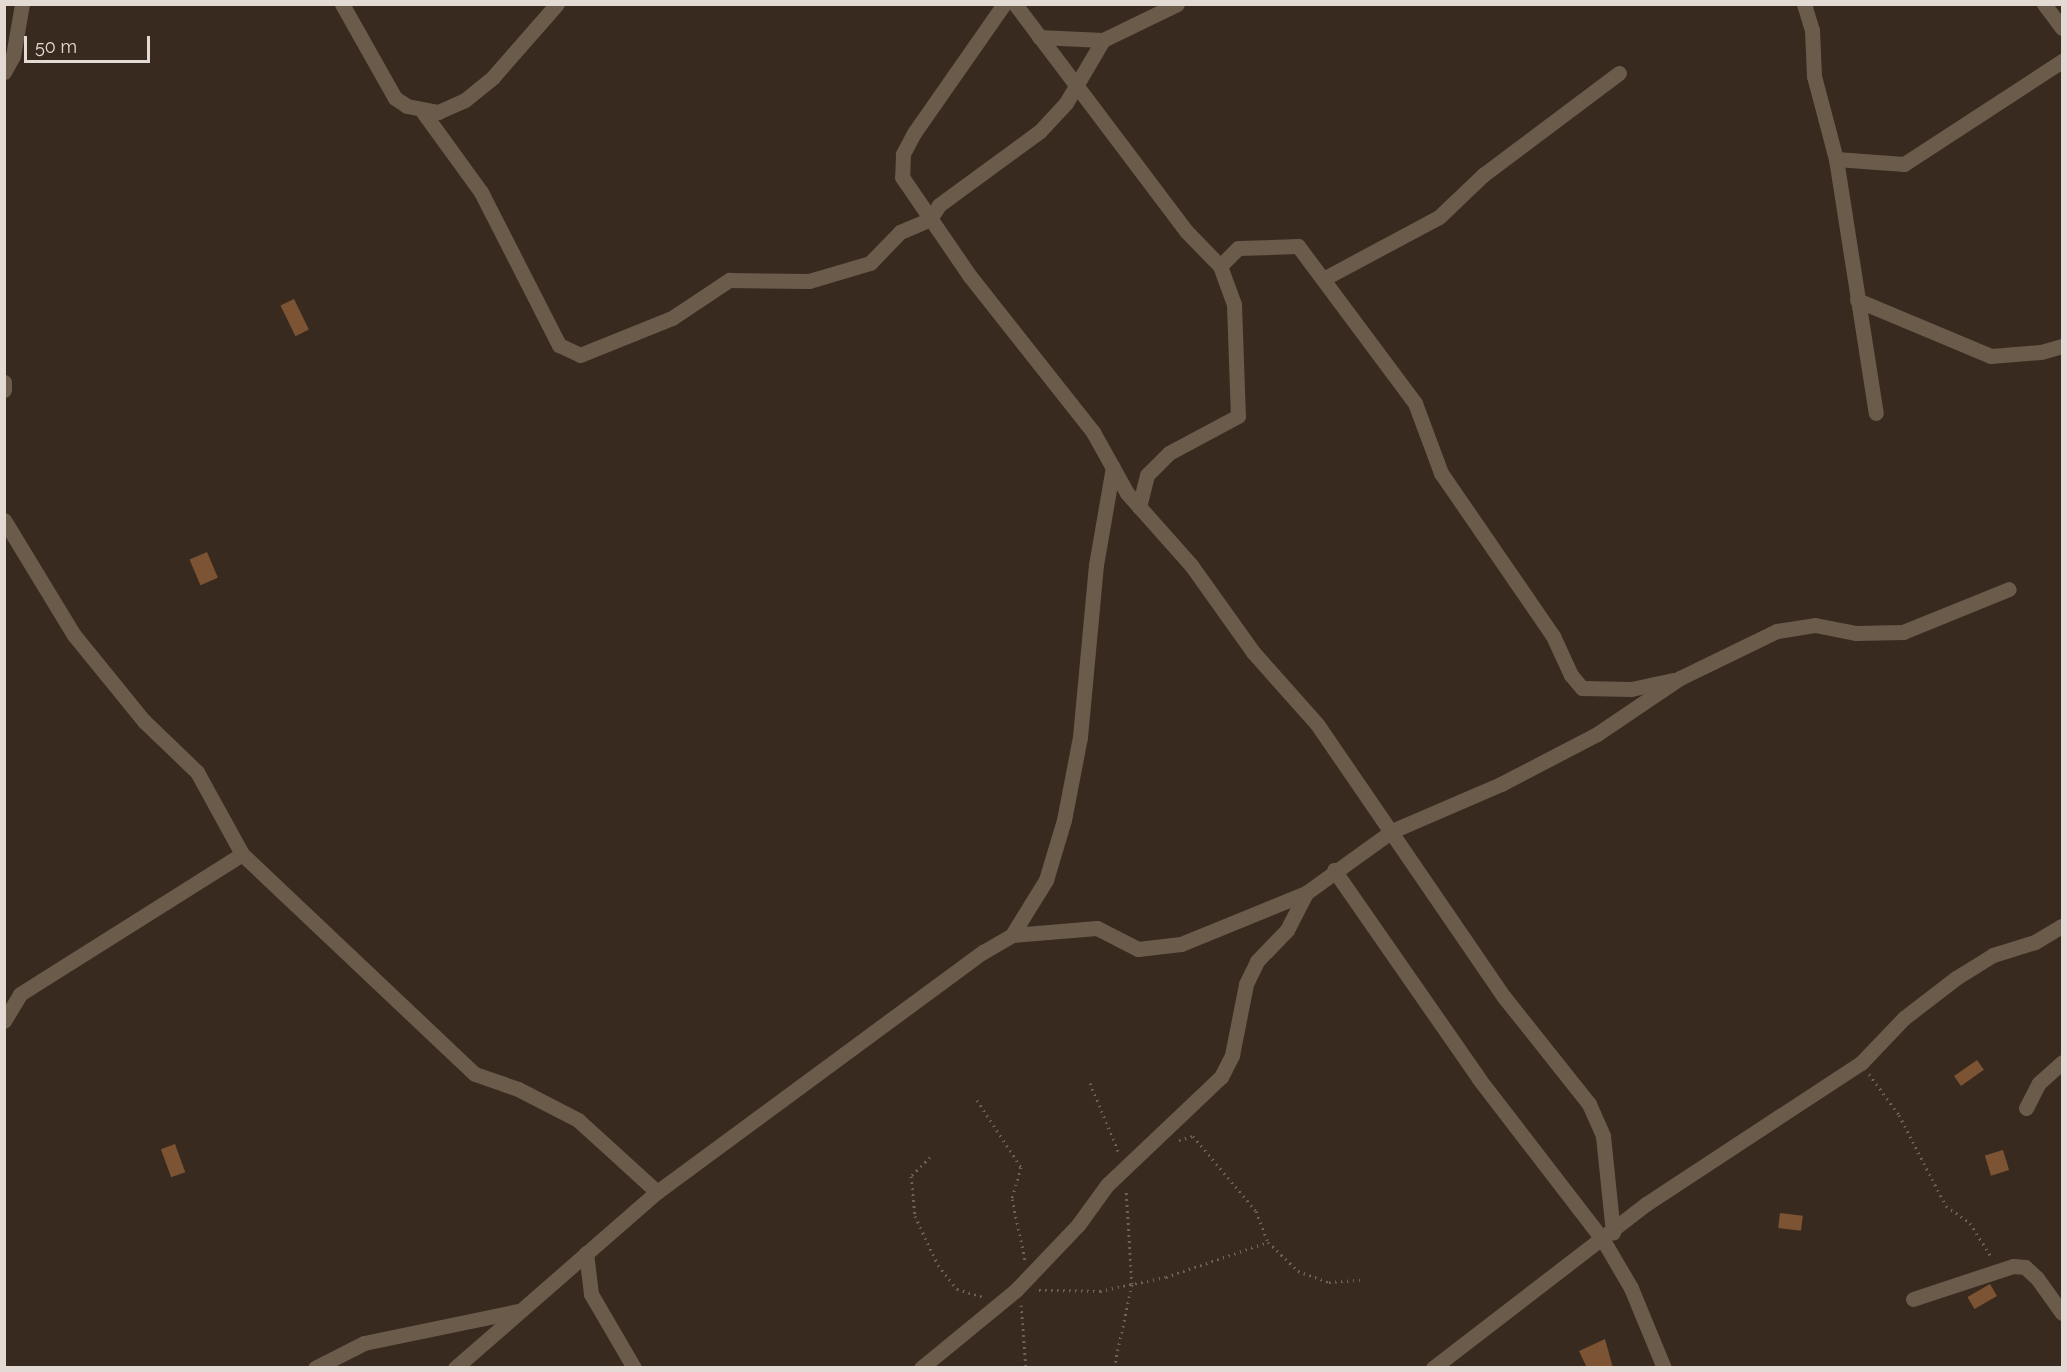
<!DOCTYPE html>
<style>
body{margin:0}
#map{position:relative;width:2067px;height:1372px;overflow:hidden;background:#382a1f;font-family:Raleway,sans-serif}
div>[style]{position:absolute}
.building>*{inset:0;background:#7c5333;transform-origin:0 0}
.path>*{height:3px;margin-top:-1.5px;transform-origin:0;background:repeating-linear-gradient(90deg,#6e6258 0 1.5px,transparent 0 6px)}
.minor>*{height:15px;margin:-7.5px;padding:0 7.5px;transform-origin:7.5px;border-radius:7.5px;background:#6a5b4b}
span{translate:-50% -50%;white-space:nowrap;text-align:center;line-height:1.15;-webkit-text-stroke:5px #382a1f;paint-order:stroke}
.frame{position:absolute;inset:0;border:6px solid #e4dad4;pointer-events:none}
.scale{position:absolute;left:24px;top:36px;width:126px;height:27px;box-sizing:border-box;border:3px solid #e4dad4;border-top:0;padding-left:8px;font-size:18px;line-height:21px;white-space:nowrap;color:#e4dad4;-webkit-text-stroke:4px #382a1f;paint-order:stroke}
</style>
<div id="map">
<div class="building">
<i style="left:294px;top:299px;width:34px;height:15px;rotate:64deg"></i>
<i style="left:207px;top:552px;width:28px;height:19px;rotate:67deg"></i>
<i style="left:1977px;top:1060px;width:12px;height:28px;rotate:55deg"></i>
<i style="left:175px;top:1144px;width:30px;height:15px;rotate:70deg"></i>
<i style="left:2003px;top:1150px;width:21px;height:19px;rotate:73deg"></i>
<i style="left:1780px;top:1213px;width:23px;height:15px;rotate:7deg"></i>
<i style="left:1990px;top:1284px;width:14px;height:26px;rotate:60deg"></i>
<i style="clip-path:polygon(1605px 1339px,1613px 1368px,1587px 1368px,1579px 1351px)"></i>
</div>
<div class="path">
<i style="left:1869px;top:1074px;width:51px;rotate:53.8deg"></i>
<i style="left:1899px;top:1115px;width:102px;rotate:62.7deg"></i>
<i style="left:1946px;top:1206px;width:29px;rotate:35deg"></i>
<i style="left:1970px;top:1223px;width:41px;rotate:57.8deg"></i>
<i style="left:1090px;top:1083px;width:76px;rotate:67.5deg"></i>
<i style="left:977px;top:1100px;width:80px;rotate:56.7deg"></i>
<i style="left:1021px;top:1167px;width:33px;rotate:106deg"></i>
<i style="left:1012px;top:1199px;width:62px;rotate:78deg"></i>
<i style="left:1179px;top:1140px;width:15px;rotate:-16deg"></i>
<i style="left:1193px;top:1136px;width:98px;rotate:50deg"></i>
<i style="left:1256px;top:1211px;width:33px;rotate:69deg"></i>
<i style="left:1268px;top:1242px;width:42px;rotate:44deg"></i>
<i style="left:1298px;top:1271px;width:33px;rotate:20deg"></i>
<i style="left:1329px;top:1282px;width:31px;rotate:-4deg"></i>
<i style="left:930px;top:1157px;width:27px;rotate:135deg"></i>
<i style="left:911px;top:1176px;width:40px;rotate:84.3deg"></i>
<i style="left:915px;top:1216px;width:54px;rotate:64.9deg"></i>
<i style="left:938px;top:1265px;width:31px;rotate:52deg"></i>
<i style="left:957px;top:1289px;width:27px;rotate:17deg"></i>
<i style="left:1039px;top:1290px;width:61px;rotate:0.9deg"></i>
<i style="left:1100px;top:1291px;width:67px;rotate:-12deg"></i>
<i style="left:1166px;top:1277px;width:108px;rotate:-18.9deg"></i>
<i style="left:1021px;top:1305px;width:63px;rotate:85.5deg"></i>
<i style="left:1114px;top:1368px;width:86px;rotate:-77.9deg"></i>
<i style="left:1132px;top:1284px;width:95px;rotate:-93.6deg"></i>
</div>
<div class="minor">
<i style="left:342px;top:4px;width:108px;rotate:60.6deg"></i>
<i style="left:395px;top:98px;width:14px;rotate:34deg"></i>
<i style="left:407px;top:106px;width:32px;rotate:11deg"></i>
<i style="left:438px;top:112px;width:30px;rotate:-24deg"></i>
<i style="left:465px;top:100px;width:36px;rotate:-39deg"></i>
<i style="left:493px;top:77px;width:97px;rotate:-48.8deg"></i>
<i style="left:1004px;top:4px;width:157px;rotate:124.9deg"></i>
<i style="left:914px;top:133px;width:24px;rotate:118deg"></i>
<i style="left:903px;top:154px;width:23px;rotate:92deg"></i>
<i style="left:902px;top:177px;width:119px;rotate:55.6deg"></i>
<i style="left:969px;top:275px;width:200px;rotate:51.7deg"></i>
<i style="left:1093px;top:432px;width:70px;rotate:60.9deg"></i>
<i style="left:1127px;top:493px;width:96px;rotate:48.4deg"></i>
<i style="left:1191px;top:565px;width:107px;rotate:54.5deg"></i>
<i style="left:1253px;top:652px;width:96px;rotate:48.4deg"></i>
<i style="left:1317px;top:724px;width:331px;rotate:55.6deg"></i>
<i style="left:1504px;top:997px;width:137px;rotate:51.5deg"></i>
<i style="left:1589px;top:1104px;width:35px;rotate:66deg"></i>
<i style="left:1603px;top:1136px;width:97px;rotate:84.1deg"></i>
<i style="left:1015px;top:4px;width:284px;rotate:53deg"></i>
<i style="left:1186px;top:231px;width:49px;rotate:45.8deg"></i>
<i style="left:1220px;top:266px;width:40px;rotate:69.8deg"></i>
<i style="left:1234px;top:304px;width:112px;rotate:88deg"></i>
<i style="left:1238px;top:416px;width:78px;rotate:151.8deg"></i>
<i style="left:1169px;top:453px;width:31px;rotate:135deg"></i>
<i style="left:1147px;top:475px;width:33px;rotate:104deg"></i>
<i style="left:1804px;top:4px;width:27px;rotate:73deg"></i>
<i style="left:1812px;top:30px;width:46px;rotate:87.5deg"></i>
<i style="left:1814px;top:76px;width:86px;rotate:75.2deg"></i>
<i style="left:1836px;top:159px;width:257px;rotate:81.1deg"></i>
<i style="left:2044px;top:4px;width:30px;rotate:53deg"></i>
<i style="left:1039px;top:37px;width:64px;rotate:2.7deg"></i>
<i style="left:1103px;top:40px;width:82px;rotate:-25.9deg"></i>
<i style="left:4px;top:72px;width:18px;rotate:-61deg"></i>
<i style="left:13px;top:56px;width:53px;rotate:-80.2deg"></i>
<i style="left:423px;top:112px;width:99px;rotate:54.1deg"></i>
<i style="left:481px;top:192px;width:172px;rotate:63deg"></i>
<i style="left:559px;top:345px;width:23px;rotate:25deg"></i>
<i style="left:580px;top:355px;width:99px;rotate:-21.9deg"></i>
<i style="left:672px;top:318px;width:69px;rotate:-33.7deg"></i>
<i style="left:729px;top:280px;width:80px;rotate:0.7deg"></i>
<i style="left:809px;top:281px;width:64px;rotate:-16.4deg"></i>
<i style="left:870px;top:263px;width:43px;rotate:-45.9deg"></i>
<i style="left:900px;top:232px;width:33px;rotate:-23deg"></i>
<i style="left:930px;top:219px;width:17px;rotate:-57deg"></i>
<i style="left:939px;top:205px;width:125px;rotate:-36.2deg"></i>
<i style="left:1040px;top:131px;width:38px;rotate:-47deg"></i>
<i style="left:1066px;top:103px;width:73px;rotate:-59.6deg"></i>
<i style="left:1836px;top:159px;width:68px;rotate:4.2deg"></i>
<i style="left:1904px;top:164px;width:189px;rotate:-33.1deg"></i>
<i style="left:1220px;top:266px;width:25px;rotate:-45deg"></i>
<i style="left:1238px;top:248px;width:60px;rotate:-1.9deg"></i>
<i style="left:1298px;top:246px;width:196px;rotate:53.3deg"></i>
<i style="left:1415px;top:403px;width:75px;rotate:69.6deg"></i>
<i style="left:1441px;top:473px;width:198px;rotate:55.5deg"></i>
<i style="left:1553px;top:636px;width:43px;rotate:65.2deg"></i>
<i style="left:1571px;top:675px;width:17px;rotate:50deg"></i>
<i style="left:1582px;top:688px;width:49px;rotate:1.2deg"></i>
<i style="left:1631px;top:689px;width:43px;rotate:-12.1deg"></i>
<i style="left:1325px;top:278px;width:129px;rotate:-28.2deg"></i>
<i style="left:1439px;top:217px;width:61px;rotate:-43.7deg"></i>
<i style="left:1483px;top:175px;width:170px;rotate:-36.9deg"></i>
<i style="left:1857px;top:300px;width:145px;rotate:22.7deg"></i>
<i style="left:1991px;top:356px;width:50px;rotate:-4.6deg"></i>
<i style="left:2041px;top:352px;width:22px;rotate:-16deg"></i>
<i style="left:4px;top:382px;width:8px;rotate:90deg"></i>
<i style="left:4px;top:520px;width:135px;rotate:58.7deg"></i>
<i style="left:74px;top:635px;width:111px;rotate:50.9deg"></i>
<i style="left:144px;top:721px;width:74px;rotate:43.9deg"></i>
<i style="left:197px;top:772px;width:94px;rotate:61.2deg"></i>
<i style="left:242px;top:854px;width:320px;rotate:43.4deg"></i>
<i style="left:475px;top:1074px;width:46px;rotate:19.2deg"></i>
<i style="left:518px;top:1089px;width:68px;rotate:27.3deg"></i>
<i style="left:578px;top:1120px;width:107px;rotate:42.3deg"></i>
<i style="left:1334px;top:870px;width:254px;rotate:55.2deg"></i>
<i style="left:1479px;top:1079px;width:203px;rotate:52.4deg"></i>
<i style="left:1603px;top:1240px;width:56px;rotate:59.7deg"></i>
<i style="left:1631px;top:1288px;width:87px;rotate:67.6deg"></i>
<i style="left:1012px;top:935px;width:65px;rotate:-58.3deg"></i>
<i style="left:1046px;top:880px;width:63px;rotate:-73.3deg"></i>
<i style="left:1064px;top:820px;width:85px;rotate:-79.1deg"></i>
<i style="left:1080px;top:737px;width:173px;rotate:-84.7deg"></i>
<i style="left:1096px;top:565px;width:99px;rotate:-80.2deg"></i>
<i style="left:4px;top:1021px;width:31px;rotate:-59deg"></i>
<i style="left:20px;top:994px;width:262px;rotate:-32.2deg"></i>
<i style="left:2026px;top:1108px;width:28px;rotate:-63deg"></i>
<i style="left:2039px;top:1083px;width:31px;rotate:-42deg"></i>
<i style="left:586px;top:1253px;width:41px;rotate:83deg"></i>
<i style="left:591px;top:1294px;width:86px;rotate:59.8deg"></i>
<i style="left:1913px;top:1299px;width:105px;rotate:-18.3deg"></i>
<i style="left:2013px;top:1266px;width:12px;rotate:5deg"></i>
<i style="left:2025px;top:1267px;width:16px;rotate:43deg"></i>
<i style="left:2037px;top:1278px;width:43px;rotate:54.5deg"></i>
<i style="left:315px;top:1368px;width:55px;rotate:-27deg"></i>
<i style="left:364px;top:1343px;width:158px;rotate:-11.7deg"></i>
<i style="left:455px;top:1368px;width:268px;rotate:-41.1deg"></i>
<i style="left:657px;top:1192px;width:405px;rotate:-36.4deg"></i>
<i style="left:983px;top:952px;width:34px;rotate:-30deg"></i>
<i style="left:1012px;top:935px;width:85px;rotate:-4.7deg"></i>
<i style="left:1097px;top:928px;width:46px;rotate:27.1deg"></i>
<i style="left:1138px;top:949px;width:43px;rotate:-6.6deg"></i>
<i style="left:1181px;top:944px;width:135px;rotate:-22.2deg"></i>
<i style="left:1306px;top:893px;width:106px;rotate:-35.8deg"></i>
<i style="left:1392px;top:831px;width:119px;rotate:-23.3deg"></i>
<i style="left:1501px;top:784px;width:108px;rotate:-27.5deg"></i>
<i style="left:1597px;top:734px;width:100px;rotate:-34deg"></i>
<i style="left:1680px;top:678px;width:108px;rotate:-25.9deg"></i>
<i style="left:1777px;top:631px;width:38px;rotate:-9deg"></i>
<i style="left:1815px;top:625px;width:42px;rotate:11deg"></i>
<i style="left:1856px;top:633px;width:47px;rotate:-1.2deg"></i>
<i style="left:1903px;top:632px;width:114px;rotate:-22.1deg"></i>
<i style="left:921px;top:1368px;width:123px;rotate:-39.4deg"></i>
<i style="left:1016px;top:1290px;width:90px;rotate:-46.4deg"></i>
<i style="left:1078px;top:1225px;width:49px;rotate:-54.1deg"></i>
<i style="left:1107px;top:1185px;width:157px;rotate:-43.5deg"></i>
<i style="left:1221px;top:1077px;width:25px;rotate:-63deg"></i>
<i style="left:1232px;top:1055px;width:72px;rotate:-78.8deg"></i>
<i style="left:1246px;top:984px;width:25px;rotate:-64deg"></i>
<i style="left:1257px;top:961px;width:43px;rotate:-45.9deg"></i>
<i style="left:1287px;top:930px;width:42px;rotate:-62.8deg"></i>
<i style="left:1433px;top:1368px;width:269px;rotate:-37.6deg"></i>
<i style="left:1646px;top:1204px;width:257px;rotate:-33.3deg"></i>
<i style="left:1861px;top:1063px;width:62px;rotate:-46.3deg"></i>
<i style="left:1904px;top:1018px;width:66px;rotate:-37.6deg"></i>
<i style="left:1956px;top:978px;width:44px;rotate:-31.9deg"></i>
<i style="left:1993px;top:955px;width:44px;rotate:-17.2deg"></i>
<i style="left:2035px;top:942px;width:31px;rotate:-31deg"></i>
</div>
<div class="frame"></div>
<div class="scale">50 m</div>
</div>
